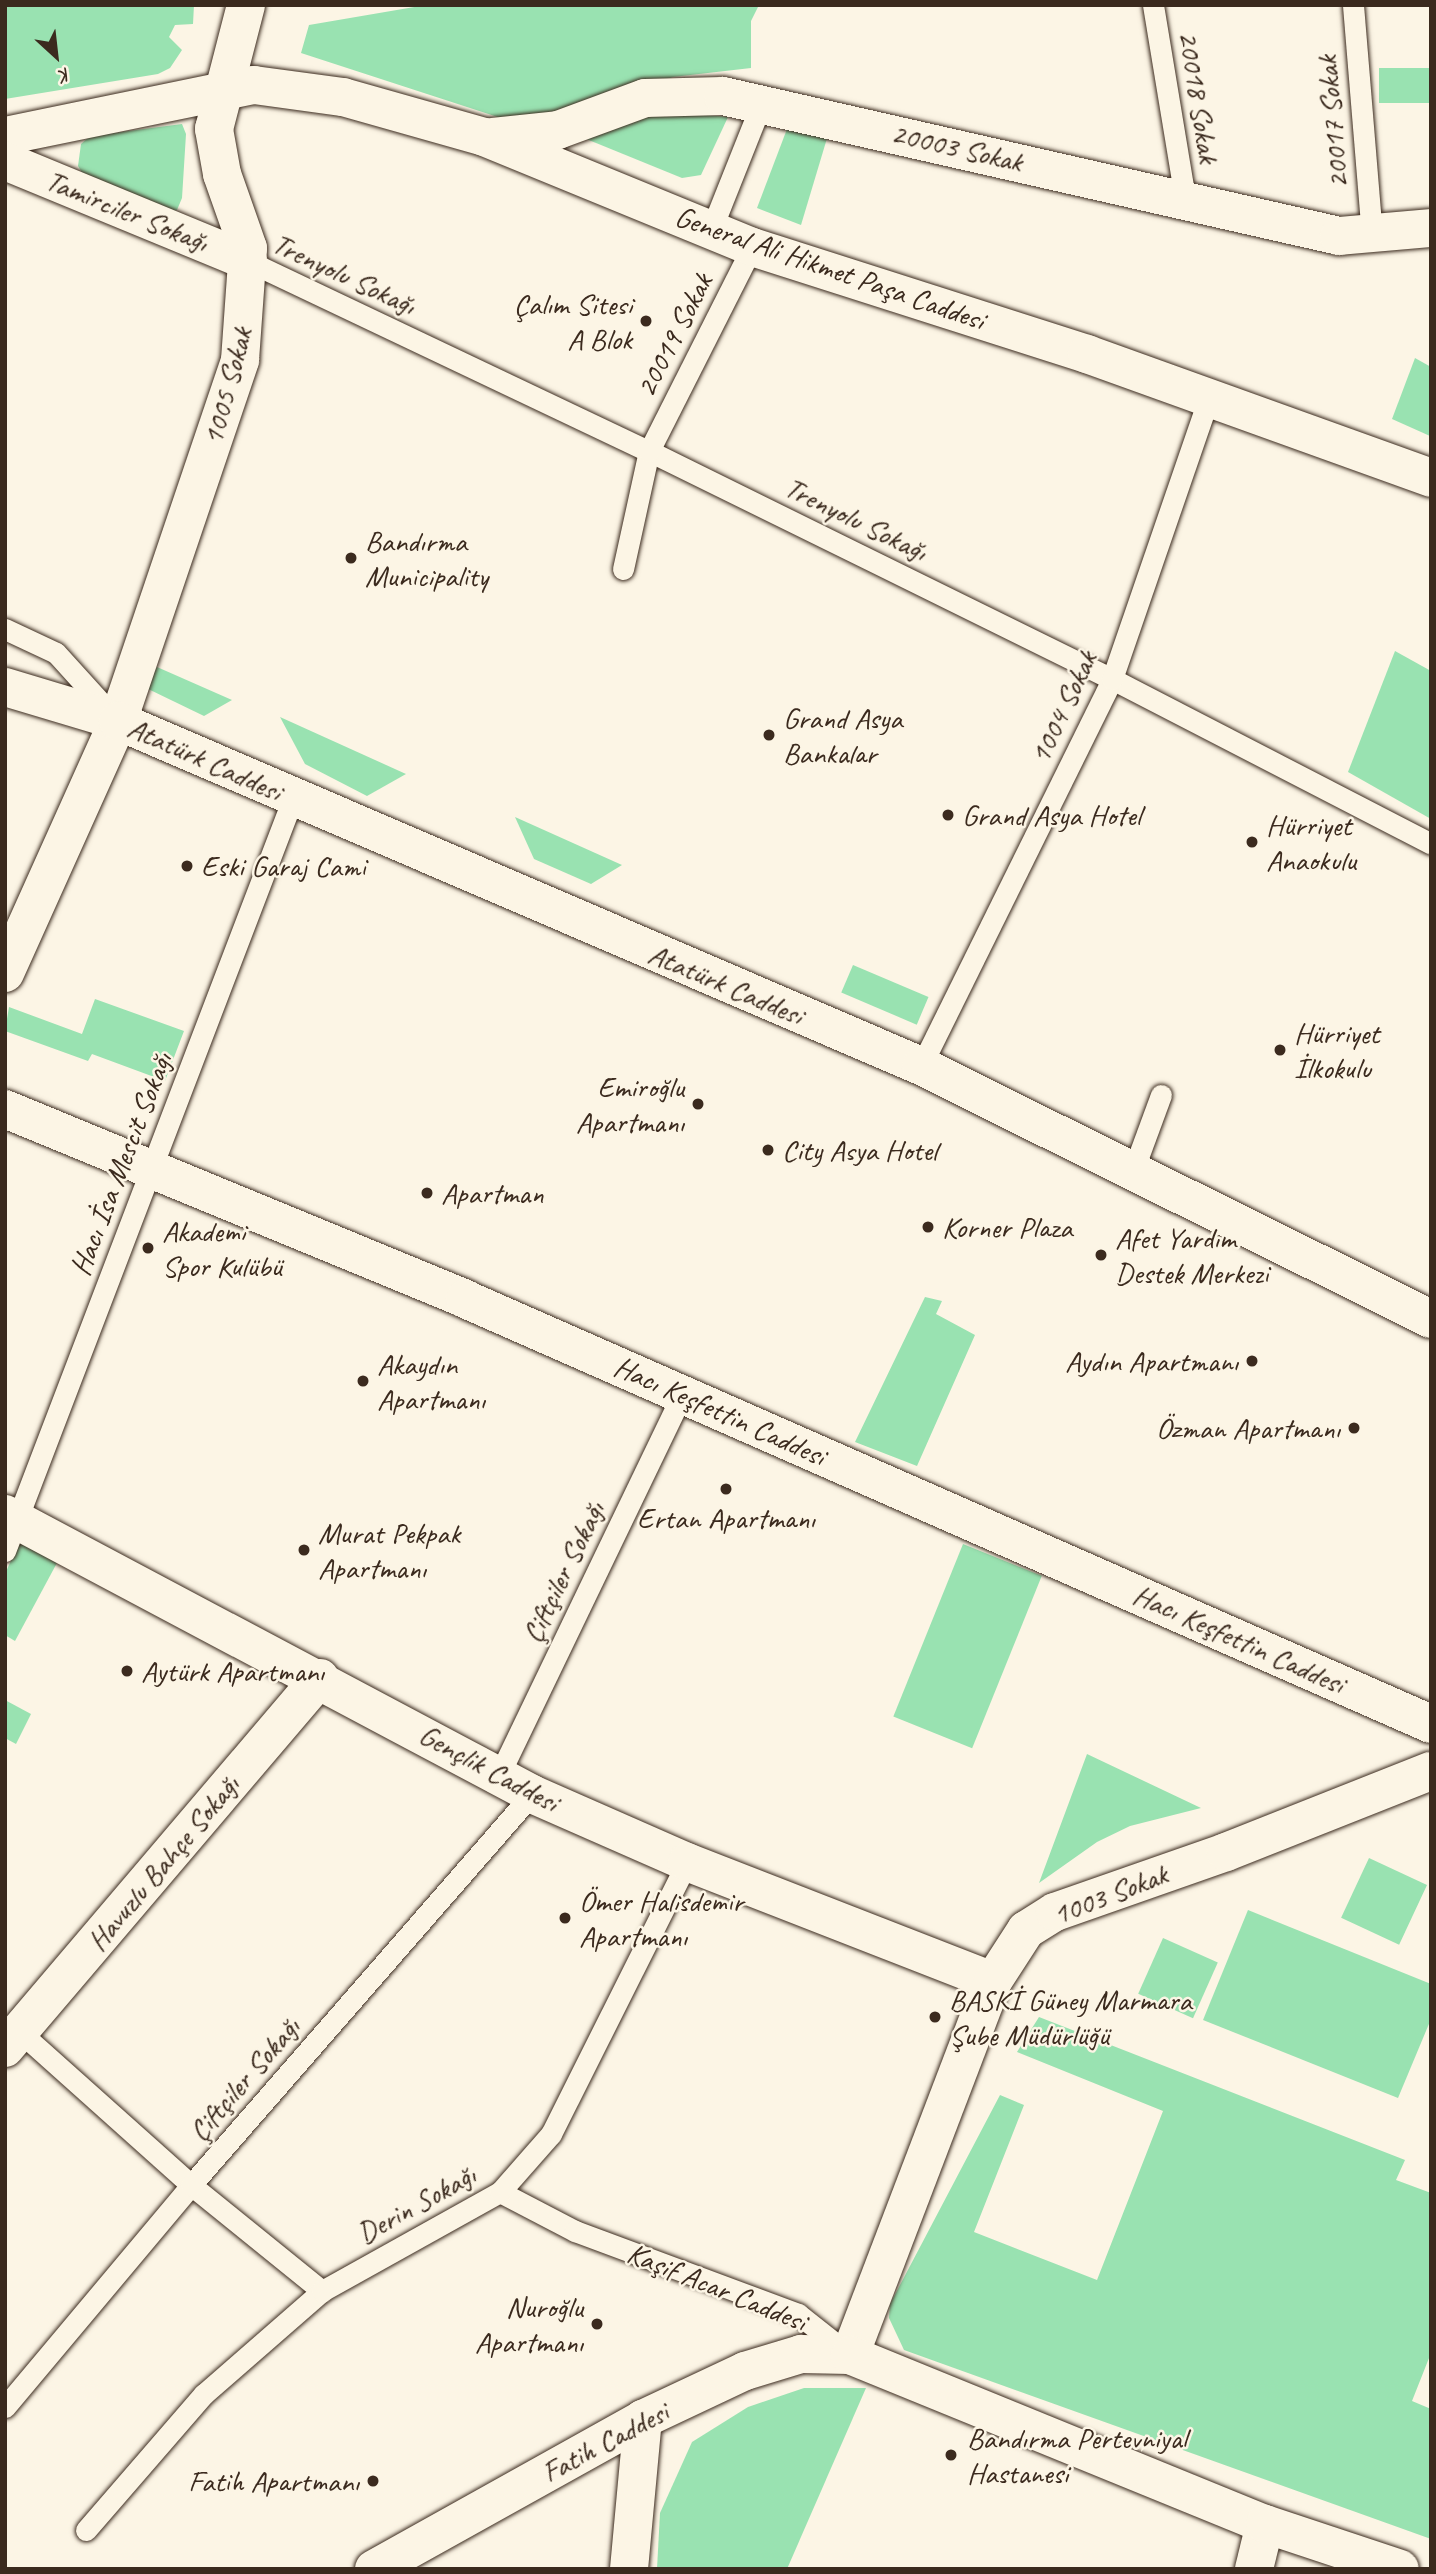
<!DOCTYPE html>
<meta charset="utf-8">
<style>
body{margin:0}
#map{position:relative;width:1436px;height:2574px;overflow:hidden;background:#fcf5e5;font-family:Caveat,sans-serif}
div>[style]{position:absolute}
.green>*{inset:0;background:#99e2b1;transform-origin:0 0}
.roads{filter:drop-shadow(0 0 2px #3b2a1e) drop-shadow(0 0 2px #3b2a1e)}
.lane>*{height:21px;margin:-10.5px;padding:0 10.5px;transform-origin:10.5px;border-radius:10.5px;background:#fcf5e5}
.street>*{height:38px;margin:-19px;padding:0 19px;transform-origin:19px;border-radius:19px;background:#fcf5e5}
.secondary>*{height:38px;margin:-19px;padding:0 19px;transform-origin:19px;border-radius:19px;background:#fcf5e5}
.primary>*{height:38px;margin:-19px;padding:0 19px;transform-origin:19px;border-radius:19px;background:#fcf5e5}
.dots>*{width:19px;height:19px;translate:-50% -50%;box-sizing:border-box;border:4px solid #fcf5e5;border-radius:50%}
span{translate:-50% -50%;white-space:nowrap;text-align:center;line-height:1.15;-webkit-text-stroke:5px #fcf5e5;paint-order:stroke}
.street-label{font-size:30px;color:#3b2a1e}
.poi-label{font-size:30px;color:#3b2a1e}
.right{translate:-100% -50%;text-align:right}
.left{translate:0 -50%;text-align:left}
.frame{position:absolute;inset:0;border:7px solid #3b2a1e;pointer-events:none}
.north{position:absolute;left:21px;top:21px;width:70px;height:70px;-webkit-text-stroke:5px #fcf5e5;paint-order:stroke;rotate:153deg;font-size:19px;font-weight:700;line-height:28px;text-align:center;color:#3b2a1e}
.north::after{content:'';display:block;margin:auto;width:24px;height:32px;background:#3b2a1e;clip-path:polygon(50% 0,100% 100%,50% 72%,0 100%)}
</style>
<div id="map">
<div class="green">
<i style="clip-path:polygon(5px 5px,194px 5px,193px 24px,175px 25px,169px 37px,182px 50px,170px 68px,158px 74px,5px 99px)"></i>
<i style="clip-path:polygon(426px 5px,759px 5px,751px 21px,751px 68px,673px 77px,588px 108px,513px 122px,301px 53px,309px 25px)"></i>
<i style="left:1431px;top:68px;width:35px;height:52px;rotate:90deg"></i>
<i style="clip-path:polygon(649px 109px,728px 117px,701px 175px,682px 178px,574px 134px)"></i>
<i style="clip-path:polygon(182px 124px,186px 134px,182px 198px,177px 210px,170px 212px,84px 176px,78px 166px,81px 144px,90px 136px)"></i>
<i style="clip-path:polygon(787px 129px,828px 135px,801px 225px,757px 208px)"></i>
<i style="clip-path:polygon(1415px 358px,1431px 367px,1430px 436px,1392px 419px)"></i>
<i style="clip-path:polygon(1395px 651px,1431px 671px,1431px 819px,1348px 772px)"></i>
<i style="clip-path:polygon(157px 667px,232px 700px,204px 716px,144px 687px)"></i>
<i style="clip-path:polygon(280px 717px,406px 774px,367px 796px,305px 764px)"></i>
<i style="clip-path:polygon(515px 817px,622px 865px,591px 884px,534px 859px)"></i>
<i style="left:853px;top:965px;width:82px;height:30px;rotate:23deg"></i>
<i style="clip-path:polygon(95px 999px,184px 1031px,165px 1081px,92px 1054px,88px 1061px,5px 1031px,9px 1007px,82px 1034px)"></i>
<i style="clip-path:polygon(925px 1297px,942px 1301px,936px 1314px,975px 1335px,917px 1466px,855px 1442px)"></i>
<i style="clip-path:polygon(20px 1540px,58px 1561px,15px 1641px,5px 1635px,5px 1574px)"></i>
<i style="left:963px;top:1544px;width:85px;height:186px;rotate:22deg"></i>
<i style="clip-path:polygon(5px 1700px,31px 1714px,16px 1744px,5px 1738px)"></i>
<i style="clip-path:polygon(1087px 1754px,1201px 1808px,1130px 1826px,1097px 1842px,1039px 1883px)"></i>
<i style="left:1369px;top:1858px;width:64px;height:66px;rotate:25deg"></i>
<i style="clip-path:polygon(1248px 1910px,1431px 1984px,1431px 2019px,1398px 2098px,1203px 2020px)"></i>
<i style="left:1163px;top:1938px;width:60px;height:61px;rotate:24deg"></i>
<i style="clip-path:polygon(1039px 2017px,1405px 2160px,1396px 2180px,1431px 2193px,1431px 2353px,1412px 2401px,1431px 2409px,1431px 2539px,904px 2350px,889px 2318px,890px 2304px,1000px 2095px,1024px 2105px,974px 2232px,1097px 2280px,1163px 2111px,1017px 2052px)"></i>
<i style="clip-path:polygon(804px 2388px,866px 2388px,787px 2569px,657px 2569px,660px 2513px,692px 2442px,748px 2407px)"></i>
</div>
<div class="roads">
<div class="lane">
<i style="left:1153px;top:5px;width:196px;rotate:80.6deg"></i>
<i style="left:1353px;top:5px;width:230px;rotate:85.3deg"></i>
<i style="left:711px;top:230px;width:138px;rotate:-68.3deg"></i>
<i style="left:248px;top:261px;width:444px;rotate:25.4deg"></i>
<i style="left:649px;top:451px;width:516px;rotate:26.22deg"></i>
<i style="left:1112px;top:679px;width:359px;rotate:27.3deg"></i>
<i style="left:623px;top:569px;width:121px;rotate:-77.6deg"></i>
<i style="left:649px;top:451px;width:229px;rotate:-63.2deg"></i>
<i style="left:5px;top:629px;width:56px;rotate:25.2deg"></i>
<i style="left:56px;top:653px;width:86px;rotate:47.8deg"></i>
<i style="left:921px;top:1066px;width:432px;rotate:-63.7deg"></i>
<i style="left:1112px;top:679px;width:297px;rotate:-71deg"></i>
<i style="left:1133px;top:1171px;width:81px;rotate:-69.8deg"></i>
<i style="left:5px;top:1551px;width:806px;rotate:-69.07deg"></i>
<i style="left:499px;top:1775px;width:423px;rotate:-64.3deg"></i>
<i style="left:20px;top:2032px;width:229px;rotate:41.8deg"></i>
<i style="left:191px;top:2185px;width:169px;rotate:39deg"></i>
<i style="left:500px;top:2192px;width:85px;rotate:27.5deg"></i>
<i style="left:575px;top:2231px;width:238px;rotate:20.4deg"></i>
<i style="left:798px;top:2314px;width:66px;rotate:38.3deg"></i>
<i style="left:5px;top:2407px;width:290px;rotate:-50deg"></i>
<i style="left:191px;top:2185px;width:519px;rotate:-48.91deg"></i>
<i style="left:86px;top:2530px;width:180px;rotate:-49.1deg"></i>
<i style="left:204px;top:2394px;width:157px;rotate:-41.1deg"></i>
<i style="left:322px;top:2291px;width:204px;rotate:-29.1deg"></i>
<i style="left:500px;top:2192px;width:77px;rotate:-48.7deg"></i>
<i style="left:551px;top:2134px;width:304px;rotate:-63.4deg"></i>
</div>
<div class="street">
<i style="left:5px;top:136px;width:254px;rotate:-11.6deg"></i>
<i style="left:254px;top:85px;width:90px;rotate:7.7deg"></i>
<i style="left:343px;top:97px;width:147px;rotate:15.8deg"></i>
<i style="left:484px;top:137px;width:290px;rotate:22.3deg"></i>
<i style="left:752px;top:247px;width:352px;rotate:17.7deg"></i>
<i style="left:1087px;top:354px;width:366px;rotate:19.8deg"></i>
<i style="left:493px;top:137px;width:65px;rotate:-6.1deg"></i>
<i style="left:558px;top:130px;width:93px;rotate:-20.2deg"></i>
<i style="left:645px;top:98px;width:78px;rotate:-1.5deg"></i>
<i style="left:723px;top:96px;width:632px;rotate:12.8deg"></i>
<i style="left:1339px;top:236px;width:92px;rotate:-5deg"></i>
<i style="left:5px;top:161px;width:263px;rotate:22.4deg"></i>
<i style="left:5px;top:973px;width:276px;rotate:-65.8deg"></i>
<i style="left:118px;top:721px;width:381px;rotate:-71.3deg"></i>
<i style="left:240px;top:360px;width:112px;rotate:-85.9deg"></i>
<i style="left:248px;top:248px;width:78px;rotate:-109.4deg"></i>
<i style="left:222px;top:174px;width:46px;rotate:-100.1deg"></i>
<i style="left:214px;top:129px;width:128px;rotate:-75.5deg"></i>
<i style="left:5px;top:1109px;width:498px;rotate:22.4deg"></i>
<i style="left:465px;top:1299px;width:1055px;rotate:23.75deg"></i>
<i style="left:5px;top:1514px;width:597px;rotate:27.98deg"></i>
<i style="left:532px;top:1794px;width:169px;rotate:23.7deg"></i>
<i style="left:687px;top:1862px;width:328px;rotate:21.3deg"></i>
<i style="left:5px;top:2048px;width:486px;rotate:-49.6deg"></i>
<i style="left:850px;top:2355px;width:400px;rotate:-69.1deg"></i>
<i style="left:993px;top:1981px;width:61px;rotate:-57.1deg"></i>
<i style="left:1026px;top:1930px;width:34px;rotate:-32deg"></i>
<i style="left:1055px;top:1912px;width:181px;rotate:-19.3deg"></i>
<i style="left:1226px;top:1852px;width:220px;rotate:-21.6deg"></i>
<i style="left:629px;top:2569px;width:151px;rotate:-84.7deg"></i>
<i style="left:1254px;top:2569px;width:46px;rotate:-76.3deg"></i>
</div>
<div class="secondary">
<i style="left:374px;top:2569px;width:308px;rotate:-29.1deg"></i>
<i style="left:643px;top:2419px;width:113px;rotate:-25.2deg"></i>
<i style="left:745px;top:2371px;width:59px;rotate:-16.9deg"></i>
<i style="left:801px;top:2354px;width:49px;rotate:1.2deg"></i>
<i style="left:850px;top:2355px;width:448px;rotate:22.2deg"></i>
<i style="left:1265px;top:2524px;width:142px;rotate:18.4deg"></i>
</div>
<div class="primary">
<i style="left:5px;top:687px;width:118px;rotate:16.7deg"></i>
<i style="left:118px;top:721px;width:874px;rotate:23.25deg"></i>
<i style="left:921px;top:1066px;width:569px;rotate:26.39deg"></i>
</div>
</div>
<div class="dots">
<i style="left:646px;top:321px;background:#3b2a1e"></i>
<i style="left:351px;top:558px;background:#3b2a1e"></i>
<i style="left:769px;top:735px;background:#3b2a1e"></i>
<i style="left:948px;top:815px;background:#3b2a1e"></i>
<i style="left:1252px;top:842px;background:#3b2a1e"></i>
<i style="left:187px;top:866px;background:#3b2a1e"></i>
<i style="left:1280px;top:1050px;background:#3b2a1e"></i>
<i style="left:698px;top:1104px;background:#3b2a1e"></i>
<i style="left:768px;top:1150px;background:#3b2a1e"></i>
<i style="left:427px;top:1193px;background:#3b2a1e"></i>
<i style="left:928px;top:1227px;background:#3b2a1e"></i>
<i style="left:148px;top:1248px;background:#3b2a1e"></i>
<i style="left:1101px;top:1255px;background:#3b2a1e"></i>
<i style="left:1252px;top:1361px;background:#3b2a1e"></i>
<i style="left:363px;top:1381px;background:#3b2a1e"></i>
<i style="left:1354px;top:1428px;background:#3b2a1e"></i>
<i style="left:726px;top:1489px;background:#3b2a1e"></i>
<i style="left:304px;top:1550px;background:#3b2a1e"></i>
<i style="left:127px;top:1671px;background:#3b2a1e"></i>
<i style="left:565px;top:1918px;background:#3b2a1e"></i>
<i style="left:935px;top:2017px;background:#3b2a1e"></i>
<i style="left:597px;top:2324px;background:#3b2a1e"></i>
<i style="left:951px;top:2455px;background:#3b2a1e"></i>
<i style="left:373px;top:2481px;background:#3b2a1e"></i>
</div>
<div class="street-label">
<span style="left:1199px;top:97px;rotate:81deg">20018 Sokak</span>
<span style="left:1332px;top:122px;rotate:-95deg">20017 Sokak</span>
<span style="left:957px;top:147px;rotate:13deg">20003 Sokak</span>
<span style="left:127px;top:211px;rotate:22deg">Tamirciler Sokağı</span>
<span style="left:830px;top:268px;rotate:19deg">General Ali Hikmet Paşa Caddesi</span>
<span style="left:344px;top:274px;rotate:25deg">Trenyolu Sokağı</span>
<span style="left:674px;top:335px;rotate:-63deg">20019 Sokak</span>
<span style="left:227px;top:386px;rotate:-75deg">1005 Sokak</span>
<span style="left:856px;top:519px;rotate:26deg">Trenyolu Sokağı</span>
<span style="left:1063px;top:707px;rotate:-65deg">1004 Sokak</span>
<span style="left:205px;top:759px;rotate:24deg">Atatürk Caddesi</span>
<span style="left:726px;top:984px;rotate:23deg">Atatürk Caddesi</span>
<span style="left:121px;top:1164px;rotate:-69deg">Hacı İsa Mescit Sokağı</span>
<span style="left:720px;top:1411px;rotate:24deg">Hacı Keşfettin Caddesi</span>
<span style="left:563px;top:1572px;rotate:-64deg">Çiftçiler Sokağı</span>
<span style="left:1239px;top:1639px;rotate:24deg">Hacı Keşfettin Caddesi</span>
<span style="left:489px;top:1768px;rotate:28deg">Gençlik Caddesi</span>
<span style="left:163px;top:1863px;rotate:-50deg">Havuzlu Bahçe Sokağı</span>
<span style="left:1110px;top:1894px;rotate:-21deg">1003 Sokak</span>
<span style="left:244px;top:2079px;rotate:-49deg">Çiftçiler Sokağı</span>
<span style="left:416px;top:2204px;rotate:-29deg">Derin Sokağı</span>
<span style="left:717px;top:2287px;rotate:22deg">Kaşif Acar Caddesi</span>
<span style="left:605px;top:2442px;rotate:-28deg">Fatih Caddesi</span>
</div>
<div class="poi-label">
<span class="right" style="left:632px;top:321px">Çalım Sitesi<br>A Blok</span>
<span class="left" style="left:365px;top:558px">Bandırma<br>Municipality</span>
<span class="left" style="left:783px;top:735px">Grand Asya<br>Bankalar</span>
<span class="left" style="left:962px;top:815px">Grand Asya Hotel</span>
<span class="left" style="left:1266px;top:842px">Hürriyet<br>Anaokulu</span>
<span class="left" style="left:201px;top:866px">Eski Garaj Cami</span>
<span class="left" style="left:1294px;top:1050px">Hürriyet<br>İlkokulu</span>
<span class="right" style="left:684px;top:1104px">Emiroğlu<br>Apartmanı</span>
<span class="left" style="left:782px;top:1150px">City Asya Hotel</span>
<span class="left" style="left:441px;top:1193px">Apartman</span>
<span class="left" style="left:942px;top:1227px">Korner Plaza</span>
<span class="left" style="left:162px;top:1248px">Akademi<br>Spor Kulübü</span>
<span class="left" style="left:1115px;top:1255px">Afet Yardım<br>Destek Merkezi</span>
<span class="right" style="left:1238px;top:1361px">Aydın Apartmanı</span>
<span class="left" style="left:377px;top:1381px">Akaydın<br>Apartmanı</span>
<span class="right" style="left:1340px;top:1428px">Özman Apartmanı</span>
<span style="left:726px;top:1518px">Ertan Apartmanı</span>
<span class="left" style="left:318px;top:1550px">Murat Pekpak<br>Apartmanı</span>
<span class="left" style="left:141px;top:1671px">Aytürk Apartmanı</span>
<span class="left" style="left:579px;top:1918px">Ömer Halisdemir<br>Apartmanı</span>
<span class="left" style="left:949px;top:2017px">BASKİ Güney Marmara<br>Şube Müdürlüğü</span>
<span class="right" style="left:583px;top:2324px">Nuroğlu<br>Apartmanı</span>
<span class="left" style="left:967px;top:2455px">Bandırma Pertevniyal<br>Hastanesi</span>
<span class="right" style="left:359px;top:2481px">Fatih Apartmanı</span>
</div>
<div class="frame"></div>
<div class="north">K</div>
</div>
